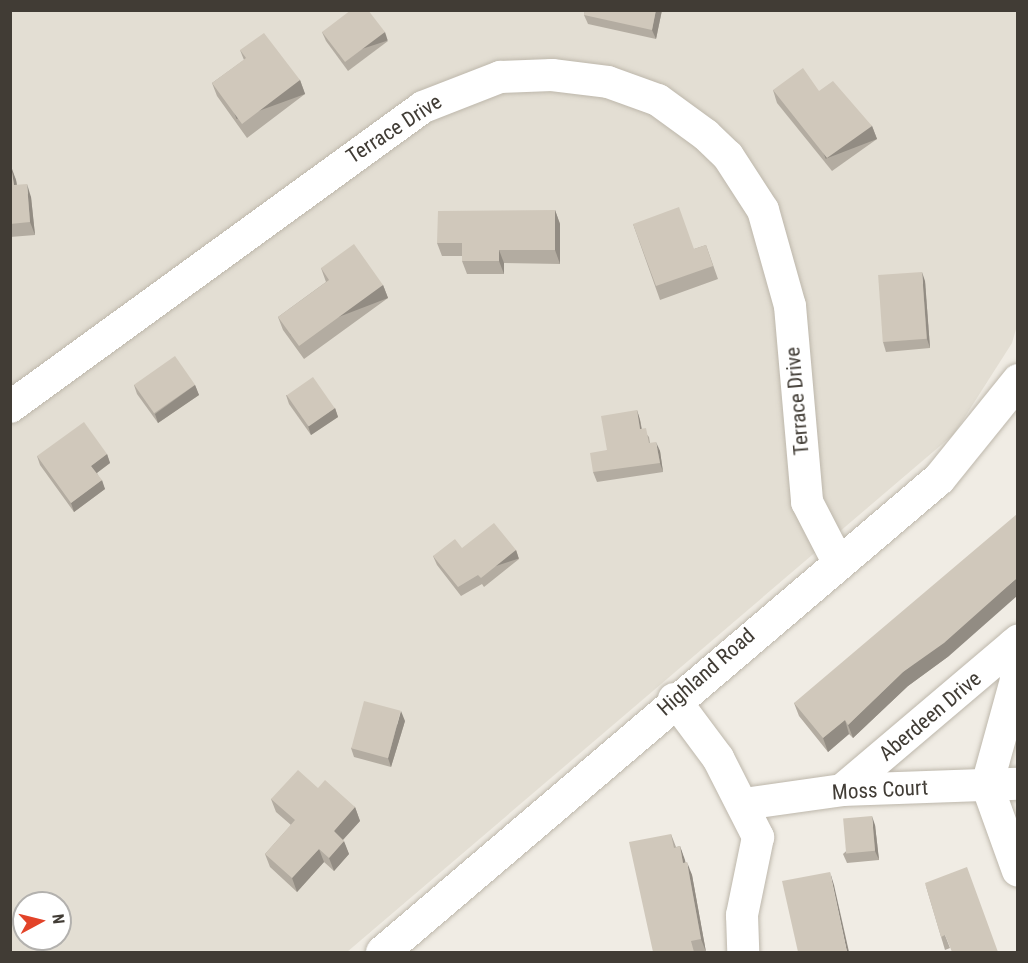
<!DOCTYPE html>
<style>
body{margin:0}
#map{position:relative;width:1028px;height:963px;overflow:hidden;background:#f0ece4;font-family:"Roboto Condensed",sans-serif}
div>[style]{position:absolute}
.residential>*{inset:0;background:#e3ded3}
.roads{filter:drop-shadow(0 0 2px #bdb7ab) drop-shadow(0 0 2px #bdb7ab)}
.minor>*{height:32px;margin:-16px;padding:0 16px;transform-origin:16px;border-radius:16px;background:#fff}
.tertiary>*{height:33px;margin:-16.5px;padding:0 16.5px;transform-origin:16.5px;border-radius:16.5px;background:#fff}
.wall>*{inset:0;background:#b3aca1}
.shaded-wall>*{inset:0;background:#928c83;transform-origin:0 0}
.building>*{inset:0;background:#d0c8bb;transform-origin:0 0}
span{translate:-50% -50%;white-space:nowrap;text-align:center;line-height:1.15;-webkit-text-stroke:5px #fff;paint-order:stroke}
.street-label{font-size:21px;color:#413c35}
.frame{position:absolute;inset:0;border:12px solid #413c35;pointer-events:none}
.north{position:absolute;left:12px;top:891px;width:60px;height:60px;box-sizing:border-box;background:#fff;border:2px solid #b3b1ae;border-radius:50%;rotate:83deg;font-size:16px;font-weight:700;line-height:24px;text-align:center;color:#413c35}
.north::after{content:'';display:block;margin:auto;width:21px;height:27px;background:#e24329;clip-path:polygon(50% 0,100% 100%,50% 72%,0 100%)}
</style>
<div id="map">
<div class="residential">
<i style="clip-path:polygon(evenodd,10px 11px,1017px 11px,1018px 322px,1012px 343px,954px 434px,347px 952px,11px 952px,10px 11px,24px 903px,60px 903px,60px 939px,24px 939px,24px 903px)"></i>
</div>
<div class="roads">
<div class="minor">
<i style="left:10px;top:407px;width:510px;rotate:-35.99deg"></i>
<i style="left:423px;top:107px;width:83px;rotate:-21.3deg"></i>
<i style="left:500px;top:77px;width:52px;rotate:-2.2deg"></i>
<i style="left:552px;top:75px;width:56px;rotate:7.1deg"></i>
<i style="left:608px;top:82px;width:53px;rotate:19.8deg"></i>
<i style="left:658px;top:100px;width:59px;rotate:36.1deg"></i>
<i style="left:706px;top:135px;width:30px;rotate:44deg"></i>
<i style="left:728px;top:156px;width:64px;rotate:57.1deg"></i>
<i style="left:763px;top:210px;width:100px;rotate:74.3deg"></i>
<i style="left:790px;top:306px;width:197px;rotate:85deg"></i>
<i style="left:807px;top:502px;width:65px;rotate:62.7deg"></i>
<i style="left:1013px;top:645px;width:35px;rotate:85deg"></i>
<i style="left:1016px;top:680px;width:109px;rotate:105.4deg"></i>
<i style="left:987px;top:785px;width:91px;rotate:70.2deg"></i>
<i style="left:674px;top:699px;width:74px;rotate:53.3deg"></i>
<i style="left:718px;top:758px;width:89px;rotate:63.1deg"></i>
<i style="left:758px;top:837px;width:80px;rotate:101.6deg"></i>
<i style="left:742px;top:915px;width:37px;rotate:88deg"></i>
<i style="left:842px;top:790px;width:231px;rotate:-40.3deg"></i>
<i style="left:744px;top:804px;width:99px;rotate:-8.1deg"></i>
<i style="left:842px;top:790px;width:176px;rotate:-2deg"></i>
</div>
<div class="tertiary">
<i style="left:382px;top:952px;width:731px;rotate:-40.4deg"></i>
<i style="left:939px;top:478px;width:126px;rotate:-51.1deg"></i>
</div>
</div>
<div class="wall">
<i style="clip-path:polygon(585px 10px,662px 10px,656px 39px,588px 24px,584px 15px)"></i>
<i style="clip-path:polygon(322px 32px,388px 41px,348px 71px,326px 41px)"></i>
<i style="clip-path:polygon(240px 50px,300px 80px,305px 94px,247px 138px,217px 96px,212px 83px,244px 60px)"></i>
<i style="clip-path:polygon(773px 90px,819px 91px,872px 126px,877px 139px,832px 171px,777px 103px)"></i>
<i style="clip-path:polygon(10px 166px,16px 180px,17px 185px,31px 197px,35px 235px,10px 237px)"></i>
<i style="clip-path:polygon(555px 210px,560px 224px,560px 264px,504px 263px,504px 274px,467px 274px,462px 261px,462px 256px,442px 256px,437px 243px)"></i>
<i style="clip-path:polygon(633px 224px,694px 249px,706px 245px,718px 279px,660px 300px)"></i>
<i style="clip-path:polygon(321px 268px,383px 285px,388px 298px,304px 359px,283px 330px,278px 317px,326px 282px)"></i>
<i style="clip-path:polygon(925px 281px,930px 348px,886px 352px,883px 342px)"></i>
<i style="clip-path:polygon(134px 385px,195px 385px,199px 395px,158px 423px,137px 394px)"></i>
<i style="clip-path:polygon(286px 395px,335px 408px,338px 417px,311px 435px,289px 404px)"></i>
<i style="clip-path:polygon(637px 410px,640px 420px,642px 429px,649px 437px,650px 443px,660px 451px,663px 472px,597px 482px,593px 472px,607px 450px)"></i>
<i style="clip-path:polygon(107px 454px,110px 463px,97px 473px,105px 489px,74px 512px,40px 465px,37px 456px)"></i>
<i style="clip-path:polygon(462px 548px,516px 550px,519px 559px,484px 587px,482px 584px,461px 596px,437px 565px,433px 556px)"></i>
<i style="clip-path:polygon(949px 656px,908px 686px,853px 738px,849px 734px,828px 752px,799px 716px,794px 703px)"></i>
<i style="clip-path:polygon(405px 721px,391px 767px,354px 757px,351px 748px)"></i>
<i style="clip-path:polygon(318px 788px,355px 807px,360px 821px,343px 840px,349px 854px,334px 871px,324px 862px,297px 892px,270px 867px,265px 854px,291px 825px,276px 812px,271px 799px)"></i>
<i style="clip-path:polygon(875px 825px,879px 860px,847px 863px,843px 854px)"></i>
<i style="clip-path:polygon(671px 834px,676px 847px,680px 846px,685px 862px,692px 875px,706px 952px,653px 952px)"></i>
<i style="clip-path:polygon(925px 883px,950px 948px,945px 950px)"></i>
</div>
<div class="shaded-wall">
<i style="clip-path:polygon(656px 10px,662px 10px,656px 39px,652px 30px)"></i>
<i style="left:385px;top:32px;width:9px;height:50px;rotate:72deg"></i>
<i style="left:300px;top:80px;width:15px;height:73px;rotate:70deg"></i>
<i style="left:872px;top:126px;width:14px;height:55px;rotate:69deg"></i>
<i style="clip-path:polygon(11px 166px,16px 180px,19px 199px,14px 185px)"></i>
<i style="clip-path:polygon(27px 184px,31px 197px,35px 235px,30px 222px)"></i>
<i style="clip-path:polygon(555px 210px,560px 224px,560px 264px,555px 250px)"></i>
<i style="clip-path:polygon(499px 250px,504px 263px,504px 274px,499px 261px)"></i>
<i style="clip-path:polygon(922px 272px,925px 281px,930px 348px,927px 339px)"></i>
<i style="left:383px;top:285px;width:14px;height:104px;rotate:69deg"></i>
<i style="clip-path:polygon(195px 385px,199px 395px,158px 423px,155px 414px)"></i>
<i style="clip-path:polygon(335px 408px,338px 417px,311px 435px,308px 426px)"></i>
<i style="clip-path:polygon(637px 410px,640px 420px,643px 439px,640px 429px)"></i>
<i style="clip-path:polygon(656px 442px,660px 451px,663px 472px,660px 463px)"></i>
<i style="clip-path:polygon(107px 454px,110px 463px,94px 475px,91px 466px)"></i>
<i style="clip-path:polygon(102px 480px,105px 489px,74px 512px,71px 503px)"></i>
<i style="left:516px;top:550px;width:9px;height:45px;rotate:72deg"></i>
<i style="clip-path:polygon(1017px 578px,1017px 596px,949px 656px,908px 686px,853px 738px,848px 725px,903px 672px)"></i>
<i style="clip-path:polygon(401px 711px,405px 721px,391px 767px,388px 758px)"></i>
<i style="clip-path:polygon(845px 720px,849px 734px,828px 752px,823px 738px)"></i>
<i style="clip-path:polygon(355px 807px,360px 821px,339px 844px,334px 831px)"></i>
<i style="clip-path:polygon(872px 816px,875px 825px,879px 860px,875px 851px)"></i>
<i style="clip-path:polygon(344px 841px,349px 854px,334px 871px,329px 858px)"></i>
<i style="clip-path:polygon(680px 846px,685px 860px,688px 876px,683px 863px)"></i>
<i style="clip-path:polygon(319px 849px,324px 862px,297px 892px,292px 878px)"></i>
<i style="clip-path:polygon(687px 862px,692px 875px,706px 952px,701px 939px)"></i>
<i style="clip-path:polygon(830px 872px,834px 885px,849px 952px,847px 952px)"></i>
</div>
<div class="building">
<i style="clip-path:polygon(351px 10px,368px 10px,385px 32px,345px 62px,322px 32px)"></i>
<i style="clip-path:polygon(585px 10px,656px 10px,652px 30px,584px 15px)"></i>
<i style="clip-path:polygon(264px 33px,300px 80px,242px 124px,212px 83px,246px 58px,240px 50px)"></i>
<i style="clip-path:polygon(803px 68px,819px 91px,833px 81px,872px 126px,827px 158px,773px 90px)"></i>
<i style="clip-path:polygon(10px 166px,11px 166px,14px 185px,27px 184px,30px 222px,10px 224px)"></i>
<i style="clip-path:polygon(679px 207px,694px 249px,706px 245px,713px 266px,656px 286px,633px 224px)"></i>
<i style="clip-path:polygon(555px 210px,555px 250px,499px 250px,499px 261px,462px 261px,462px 243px,437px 243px,438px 211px)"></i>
<i style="clip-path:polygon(354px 244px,383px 285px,299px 346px,278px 317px,329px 280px,321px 268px)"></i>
<i style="left:922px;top:272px;width:67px;height:44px;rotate:86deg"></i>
<i style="left:175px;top:356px;width:35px;height:50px;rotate:55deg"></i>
<i style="left:313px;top:377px;width:38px;height:32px;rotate:55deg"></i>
<i style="clip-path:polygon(637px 410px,640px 429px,646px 428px,649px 443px,656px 442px,660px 463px,593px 472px,590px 453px,607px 450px,601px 416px)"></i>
<i style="clip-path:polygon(84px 422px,107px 454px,91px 466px,102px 480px,71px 503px,37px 456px)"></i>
<i style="clip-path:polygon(1017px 514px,1017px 578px,944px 643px,903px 672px,848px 725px,845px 720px,823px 738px,794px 703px)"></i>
<i style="clip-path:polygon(494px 523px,516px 550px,481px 578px,478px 575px,458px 587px,433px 556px,455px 539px,462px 548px)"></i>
<i style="left:364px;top:701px;width:38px;height:49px;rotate:15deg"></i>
<i style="clip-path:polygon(298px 770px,318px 788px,325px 780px,355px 807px,334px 831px,344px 841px,329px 858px,319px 849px,292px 878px,265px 854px,295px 820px,271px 799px)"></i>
<i style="left:872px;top:816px;width:35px;height:29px;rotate:85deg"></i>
<i style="clip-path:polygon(671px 834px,674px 848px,680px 846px,683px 863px,687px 862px,701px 939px,691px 941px,694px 952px,653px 952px,629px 842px)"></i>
<i style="clip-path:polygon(967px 867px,998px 952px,952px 952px,945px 935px,941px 937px,925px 883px)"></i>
<i style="clip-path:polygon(830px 872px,847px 952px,798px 952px,782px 881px)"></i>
</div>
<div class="street-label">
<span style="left:394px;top:129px;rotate:-33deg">Terrace Drive</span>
<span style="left:797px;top:401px;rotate:-95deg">Terrace Drive</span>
<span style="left:706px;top:672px;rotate:-41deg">Highland Road</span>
<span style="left:930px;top:716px;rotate:-40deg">Aberdeen Drive</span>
<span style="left:880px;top:790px;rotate:-3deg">Moss Court</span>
</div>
<div class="frame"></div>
<div class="north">N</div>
</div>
